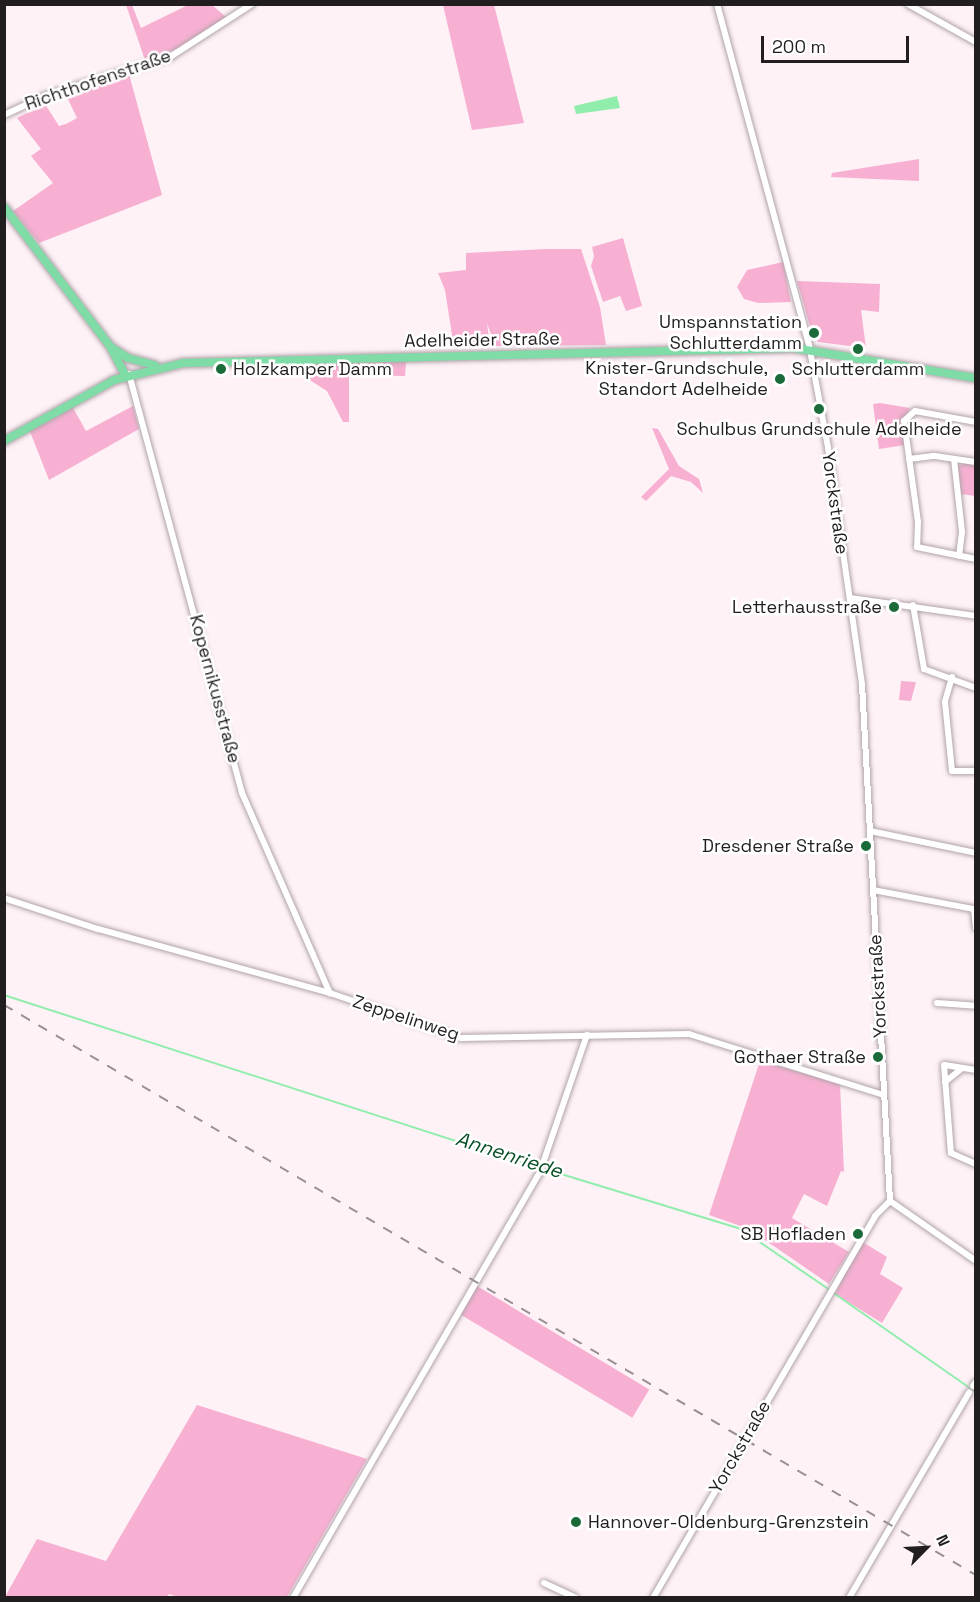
<!DOCTYPE html>
<meta charset="utf-8">
<style>
body{margin:0}
#map{position:relative;width:980px;height:1602px;overflow:hidden;background:#fef2f7;font-family:"Space Grotesk",sans-serif}
div>[style]{position:absolute}
.green>*{inset:0;background:#f7b0d2;transform-origin:0 0}
.water>*{inset:0;background:#90edab}
.stream>*{height:1.5px;margin:-0.75px;padding:0 0.75px;transform-origin:0.75px;border-radius:0.75px;background:#90edab}
.roads{filter:drop-shadow(0 0 2px #b0a4aa) drop-shadow(0 0 2px #b0a4aa)}
.minor>*{height:6px;margin:-3px;padding:0 3px;transform-origin:3px;border-radius:3px;background:#fff}
.major>*{height:8px;margin:-4px;padding:0 4px;transform-origin:4px;border-radius:4px;background:#80dca7}
.rail>*{height:1.5px;margin-top:-0.75px;transform-origin:0;background:repeating-linear-gradient(90deg,#989093 0 10px,transparent 0 20px)}
.dots>*{width:16px;height:16px;translate:-50% -50%;box-sizing:border-box;border:3px solid #fff;border-radius:50%}
span{translate:-50% -50%;white-space:nowrap;text-align:center;line-height:1.15;-webkit-text-stroke:5px #fff;paint-order:stroke}
.street-label{font-size:18px;color:#221e20}
.poi-label{font-size:18px;color:#221e20}
.right{translate:-100% -50%;text-align:right}
.left{translate:0 -50%;text-align:left}
.water-label{font-size:20px;color:#0a5129;font-style:italic}
.frame{position:absolute;inset:0;border:6px solid #221e20;pointer-events:none}
.north{position:absolute;left:896px;top:1518px;width:60px;height:60px;-webkit-text-stroke:4px #fff;paint-order:stroke;rotate:66deg;font-size:16px;font-weight:700;line-height:24px;text-align:center;color:#221e20}
.north::after{content:'';display:block;margin:auto;width:21px;height:27px;background:#221e20;clip-path:polygon(50% 0,100% 100%,50% 72%,0 100%)}
.scale{position:absolute;left:761px;top:36px;width:148px;height:27px;box-sizing:border-box;border:3px solid #221e20;border-top:0;padding-left:8px;font-size:18px;line-height:21px;white-space:nowrap;color:#221e20;-webkit-text-stroke:4px #fff;paint-order:stroke}
</style>
<div id="map">
<div class="green">
<i style="clip-path:polygon(126px 5px,132px 5px,141px 28px,188px 5px,212px 5px,226px 17px,182px 47px,145px 60px)"></i>
<i style="clip-path:polygon(443px 5px,494px 5px,524px 123px,472px 130px)"></i>
<i style="clip-path:polygon(129px 74px,162px 195px,39px 243px,13px 211px,53px 183px,31px 156px,41px 149px,17px 118px,45px 104px,59px 126px,66px 124px,77px 118px,65px 93px)"></i>
<i style="clip-path:polygon(919px 159px,919px 181px,831px 177px,832px 173px)"></i>
<i style="clip-path:polygon(623px 238px,642px 306px,626px 311px,620px 296px,603px 302px,591px 266px,594px 256px,592px 247px)"></i>
<i style="clip-path:polygon(546px 249px,581px 249px,600px 307px,606px 345px,495px 346px,487px 323px,490px 346px,454px 348px,445px 290px,438px 273px,466px 270px,466px 253px)"></i>
<i style="clip-path:polygon(783px 262px,791px 302px,758px 303px,744px 299px,737px 287px,747px 270px)"></i>
<i style="clip-path:polygon(797px 281px,880px 284px,879px 312px,861px 310px,866px 348px,818px 342px,813px 337px)"></i>
<i style="clip-path:polygon(305px 361px,406px 362px,405px 376px,349px 375px,349px 422px,343px 422px,327px 391px,308px 379px)"></i>
<i style="clip-path:polygon(880px 403px,910px 408px,903px 420px,905px 445px,879px 449px,873px 404px)"></i>
<i style="clip-path:polygon(72px 406px,86px 431px,133px 406px,139px 429px,49px 480px,29px 429px)"></i>
<i style="clip-path:polygon(652px 428px,658px 429px,679px 466px,699px 479px,703px 493px,691px 482px,671px 476px,646px 501px,641px 497px,669px 469px)"></i>
<i style="clip-path:polygon(965px 463px,975px 466px,975px 496px,961px 494px,957px 467px)"></i>
<i style="clip-path:polygon(901px 681px,916px 682px,911px 701px,899px 700px)"></i>
<i style="clip-path:polygon(760px 1061px,840px 1084px,844px 1172px,841px 1171px,827px 1206px,804px 1194px,792px 1218px,849px 1252px,829px 1284px,749px 1229px,709px 1215px)"></i>
<i style="clip-path:polygon(861px 1241px,887px 1257px,880px 1274px,903px 1288px,882px 1323px,835px 1294px)"></i>
<i style="left:477px;top:1286px;width:201px;height:33px;rotate:31deg"></i>
<i style="clip-path:polygon(197px 1405px,367px 1459px,287px 1597px,181px 1598px,169px 1594px,167px 1598px,5px 1597px,37px 1539px,106px 1561px)"></i>
</div>
<div class="water">
<i style="clip-path:polygon(617px 96px,620px 108px,576px 114px,574px 106px)"></i>
</div>
<div class="stream">
<i style="left:4px;top:995px;width:563px;rotate:17.89deg"></i>
<i style="left:545px;top:1169px;width:205px;rotate:17deg"></i>
<i style="left:741px;top:1229px;width:108px;rotate:34.4deg"></i>
<i style="left:834px;top:1293px;width:173px;rotate:34.9deg"></i>
</div>
<div class="roads">
<div class="minor">
<i style="left:717px;top:4px;width:353px;rotate:74.9deg"></i>
<i style="left:809px;top:345px;width:105px;rotate:79.5deg"></i>
<i style="left:828px;top:448px;width:238px;rotate:81.8deg"></i>
<i style="left:862px;top:684px;width:518px;rotate:86.9deg"></i>
<i style="left:908px;top:4px;width:78px;rotate:29.2deg"></i>
<i style="left:4px;top:115px;width:47px;rotate:-24.9deg"></i>
<i style="left:47px;top:95px;width:129px;rotate:-17.2deg"></i>
<i style="left:170px;top:57px;width:98px;rotate:-32.9deg"></i>
<i style="left:129px;top:374px;width:434px;rotate:74.9deg"></i>
<i style="left:242px;top:793px;width:219px;rotate:66.3deg"></i>
<i style="left:976px;top:422px;width:62px;rotate:-169.8deg"></i>
<i style="left:915px;top:411px;width:15px;rotate:138deg"></i>
<i style="left:904px;top:421px;width:102px;rotate:82.1deg"></i>
<i style="left:918px;top:522px;width:25px;rotate:92deg"></i>
<i style="left:917px;top:547px;width:60px;rotate:11.5deg"></i>
<i style="left:909px;top:459px;width:26px;rotate:-7deg"></i>
<i style="left:935px;top:456px;width:41px;rotate:8.3deg"></i>
<i style="left:954px;top:459px;width:73px;rotate:83.7deg"></i>
<i style="left:962px;top:532px;width:24px;rotate:97deg"></i>
<i style="left:850px;top:598px;width:127px;rotate:8.1deg"></i>
<i style="left:913px;top:605px;width:65px;rotate:80.2deg"></i>
<i style="left:924px;top:669px;width:55px;rotate:20.1deg"></i>
<i style="left:952px;top:677px;width:26px;rotate:106deg"></i>
<i style="left:945px;top:702px;width:69px;rotate:84.2deg"></i>
<i style="left:952px;top:771px;width:24px"></i>
<i style="left:870px;top:831px;width:108px;rotate:11.7deg"></i>
<i style="left:873px;top:890px;width:103px;rotate:10.7deg"></i>
<i style="left:974px;top:909px;width:19px;rotate:84deg"></i>
<i style="left:4px;top:898px;width:99px;rotate:18.3deg"></i>
<i style="left:98px;top:929px;width:241px;rotate:15.4deg"></i>
<i style="left:330px;top:993px;width:139px;rotate:19deg"></i>
<i style="left:461px;top:1038px;width:228px;rotate:-1deg"></i>
<i style="left:689px;top:1034px;width:204px;rotate:17.4deg"></i>
<i style="left:937px;top:1003px;width:39px;rotate:4deg"></i>
<i style="left:976px;top:1070px;width:32px;rotate:-171deg"></i>
<i style="left:944px;top:1065px;width:88px;rotate:85.5deg"></i>
<i style="left:951px;top:1153px;width:27px;rotate:24deg"></i>
<i style="left:945px;top:1082px;width:22px;rotate:-39deg"></i>
<i style="left:890px;top:1201px;width:105px;rotate:34.9deg"></i>
<i style="left:973px;top:1386px;width:5px;rotate:-53deg"></i>
<i style="left:544px;top:1583px;width:35px;rotate:25deg"></i>
<i style="left:293px;top:1598px;width:492px;rotate:-59.9deg"></i>
<i style="left:540px;top:1172px;width:145px;rotate:-71.1deg"></i>
<i style="left:653px;top:1598px;width:442px;rotate:-59.8deg"></i>
<i style="left:875px;top:1216px;width:21px;rotate:-45deg"></i>
<i style="left:849px;top:1598px;width:238px;rotate:-59.7deg"></i>
</div>
<div class="major">
<i style="left:4px;top:207px;width:175px;rotate:52.7deg"></i>
<i style="left:110px;top:346px;width:34px;rotate:62deg"></i>
<i style="left:111px;top:347px;width:20px;rotate:33deg"></i>
<i style="left:128px;top:358px;width:28px;rotate:15deg"></i>
<i style="left:4px;top:441px;width:126px;rotate:-29deg"></i>
<i style="left:114px;top:380px;width:71px;rotate:-13.8deg"></i>
<i style="left:183px;top:363px;width:611px;rotate:-1.41deg"></i>
<i style="left:794px;top:348px;width:184px;rotate:9.4deg"></i>
</div>
</div>
<div class="rail">
<i style="left:4px;top:1005px;width:1127px;rotate:30.39deg"></i>
</div>
<div class="dots">
<i style="left:814px;top:333px;background:#1a6a3a"></i>
<i style="left:858px;top:349px;background:#1a6a3a"></i>
<i style="left:221px;top:369px;background:#1a6a3a"></i>
<i style="left:780px;top:379px;background:#1a6a3a"></i>
<i style="left:819px;top:409px;background:#1a6a3a"></i>
<i style="left:894px;top:607px;background:#1a6a3a"></i>
<i style="left:866px;top:846px;background:#1a6a3a"></i>
<i style="left:878px;top:1057px;background:#1a6a3a"></i>
<i style="left:858px;top:1234px;background:#1a6a3a"></i>
<i style="left:576px;top:1522px;background:#1a6a3a"></i>
</div>
<div class="street-label">
<span style="left:98px;top:80px;rotate:-19deg">Richthofenstraße</span>
<span style="left:482px;top:340px;rotate:-1deg">Adelheider Straße</span>
<span style="left:835px;top:503px;rotate:82deg">Yorckstraße</span>
<span style="left:215px;top:689px;rotate:75deg">Kopernikusstraße</span>
<span style="left:878px;top:986px;rotate:-93deg">Yorckstraße</span>
<span style="left:406px;top:1018px;rotate:18deg">Zeppelinweg</span>
<span style="left:740px;top:1447px;rotate:-60deg">Yorckstraße</span>
</div>
<div class="poi-label">
<span class="right" style="left:802px;top:333px">Umspannstation<br>Schlutterdamm</span>
<span class="left" style="left:233px;top:369px">Holzkamper Damm</span>
<span class="right" style="left:768px;top:379px">Knister-Grundschule,<br>Standort Adelheide</span>
<span style="left:858px;top:369px">Schlutterdamm</span>
<span style="left:819px;top:429px">Schulbus Grundschule Adelheide</span>
<span class="right" style="left:882px;top:607px">Letterhausstraße</span>
<span class="right" style="left:854px;top:846px">Dresdener Straße</span>
<span class="right" style="left:866px;top:1057px">Gothaer Straße</span>
<span class="right" style="left:846px;top:1234px">SB Hofladen</span>
<span class="left" style="left:588px;top:1522px">Hannover-Oldenburg-Grenzstein</span>
</div>
<div class="water-label">
<span style="left:509px;top:1155px;rotate:18deg">Annenriede</span>
</div>
<div class="frame"></div>
<div class="north">N</div>
<div class="scale">200 m</div>
</div>
